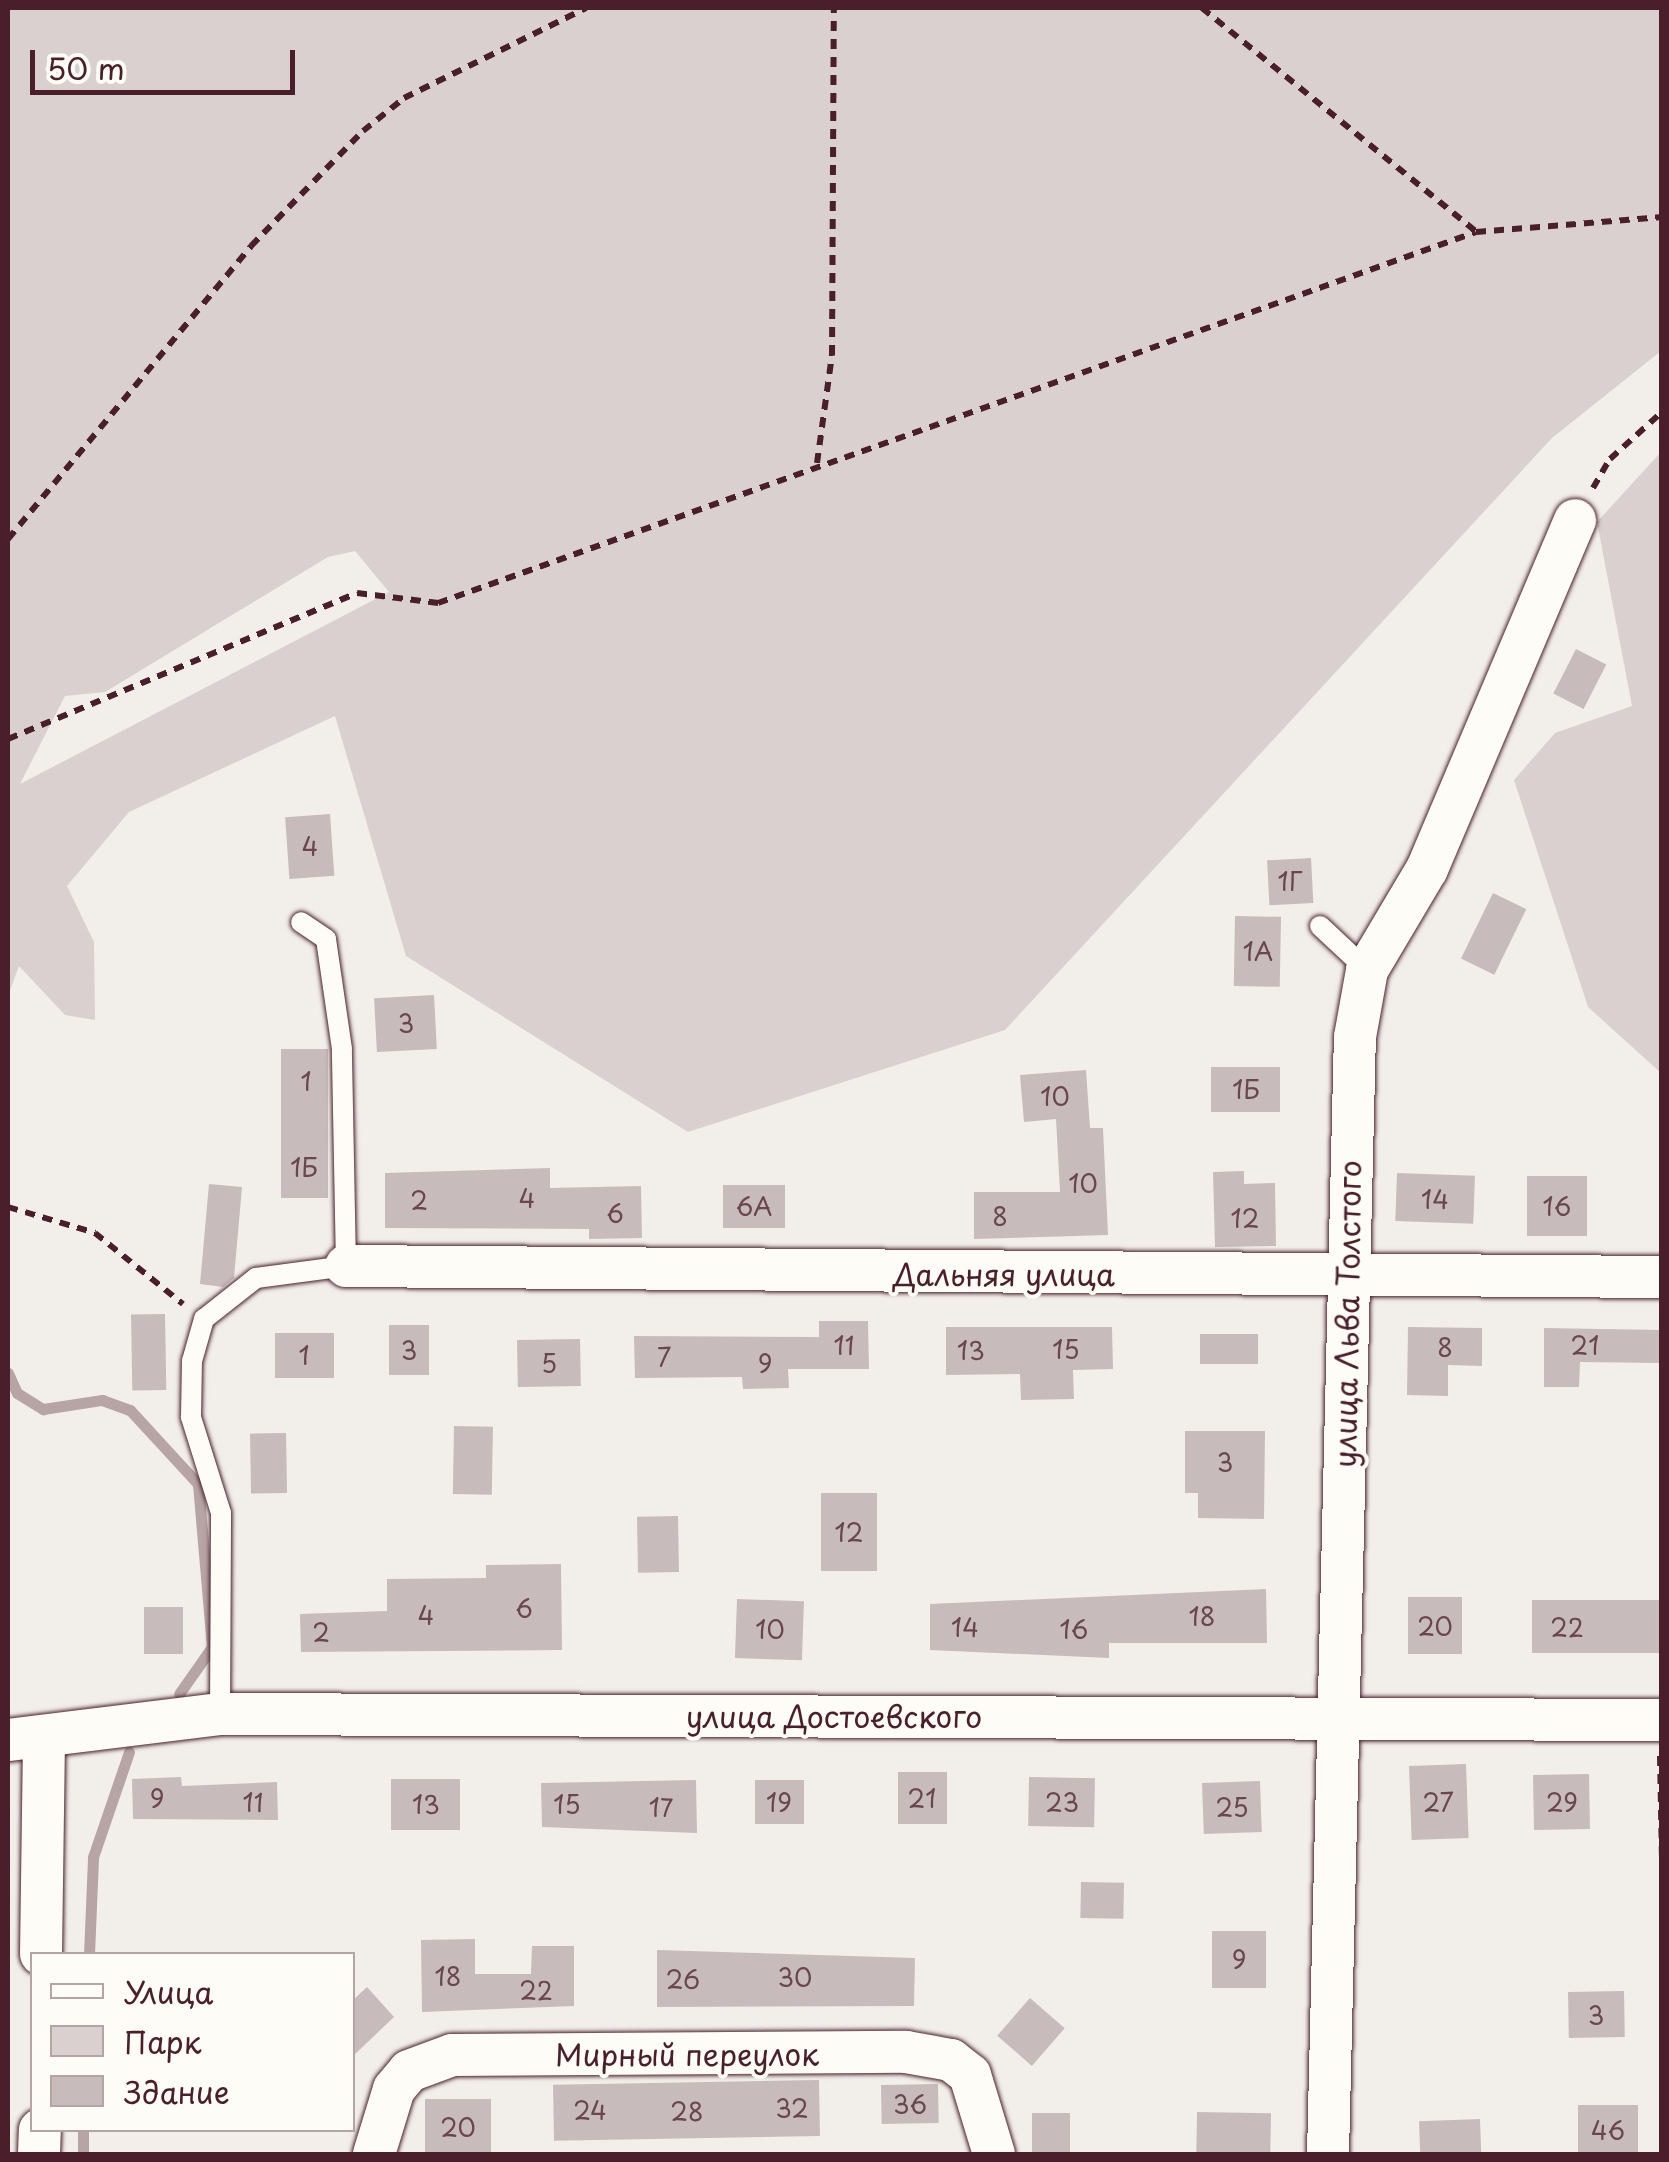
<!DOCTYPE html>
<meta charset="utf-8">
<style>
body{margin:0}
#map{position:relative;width:1669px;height:2162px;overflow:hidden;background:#f2efeb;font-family:"Playpen Sans",sans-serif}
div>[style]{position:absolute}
.green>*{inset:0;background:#d9d0cf}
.stream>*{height:11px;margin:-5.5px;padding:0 5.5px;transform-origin:5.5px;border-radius:5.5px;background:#b7a5a6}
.building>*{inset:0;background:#c8bbbb;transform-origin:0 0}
.path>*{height:6px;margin-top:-3px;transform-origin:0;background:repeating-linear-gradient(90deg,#4a1f2b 0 10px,transparent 0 18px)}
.roads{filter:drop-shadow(0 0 2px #4a1f2b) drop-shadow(0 0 2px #4a1f2b)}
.lane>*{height:20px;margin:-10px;padding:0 10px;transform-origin:10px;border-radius:10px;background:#fdfcf7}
.street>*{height:42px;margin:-21px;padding:0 21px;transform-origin:21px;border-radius:21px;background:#fdfcf7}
span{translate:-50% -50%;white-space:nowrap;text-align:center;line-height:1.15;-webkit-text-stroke:8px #fdfcf7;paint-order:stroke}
.number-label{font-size:25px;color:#6a464f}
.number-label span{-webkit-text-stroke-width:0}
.street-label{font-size:30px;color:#4a1f2b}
.frame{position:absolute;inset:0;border:10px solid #4a1f2b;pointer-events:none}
.legend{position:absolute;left:30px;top:1952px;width:325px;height:180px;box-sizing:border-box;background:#fdfcf7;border:2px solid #b5a4a5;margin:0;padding:12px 18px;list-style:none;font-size:30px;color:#4a1f2b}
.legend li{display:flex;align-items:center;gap:20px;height:50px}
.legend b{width:50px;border:2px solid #b5a4a5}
.scale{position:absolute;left:30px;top:50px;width:265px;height:45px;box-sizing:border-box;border:5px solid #4a1f2b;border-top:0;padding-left:12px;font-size:30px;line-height:35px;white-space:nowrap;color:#4a1f2b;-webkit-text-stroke:8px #fdfcf7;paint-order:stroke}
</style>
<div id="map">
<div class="green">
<i style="clip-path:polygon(evenodd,8px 8px,1661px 8px,1661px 351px,1552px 438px,1005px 1030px,688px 1132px,406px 956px,335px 716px,129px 812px,67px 886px,94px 942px,95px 1020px,65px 1015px,19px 966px,8px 996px,8px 8px,355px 551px,389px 592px,20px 784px,65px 696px,105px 692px,328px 557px,355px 551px)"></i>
<i style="clip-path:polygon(1661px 452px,1661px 1073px,1588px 1007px,1514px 780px,1555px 733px,1632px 706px,1597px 522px)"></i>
</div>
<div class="stream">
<i style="left:8px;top:1373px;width:22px;rotate:66deg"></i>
<i style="left:17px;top:1393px;width:31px;rotate:32deg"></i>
<i style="left:43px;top:1409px;width:60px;rotate:-8.7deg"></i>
<i style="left:102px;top:1400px;width:30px;rotate:20deg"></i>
<i style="left:130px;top:1410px;width:100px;rotate:47.4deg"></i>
<i style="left:198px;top:1484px;width:164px;rotate:85.1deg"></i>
<i style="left:212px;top:1647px;width:57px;rotate:125.1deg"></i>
<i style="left:89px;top:1954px;width:97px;rotate:-87.6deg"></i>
<i style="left:93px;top:1857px;width:111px;rotate:-71.1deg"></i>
<i style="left:83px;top:2154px;width:24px;rotate:-90deg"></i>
</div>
<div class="building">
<i style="left:1576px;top:649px;width:34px;height:50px;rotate:27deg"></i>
<i style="left:330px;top:814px;width:62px;height:45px;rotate:86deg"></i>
<i style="left:1311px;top:858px;width:45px;height:44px;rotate:87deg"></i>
<i style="left:1493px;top:893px;width:37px;height:73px;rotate:26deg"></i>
<i style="left:1235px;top:916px;width:46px;height:70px;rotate:1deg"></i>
<i style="left:434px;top:995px;width:54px;height:60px;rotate:87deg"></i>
<i style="left:328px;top:1049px;width:149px;height:47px;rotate:90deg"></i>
<i style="left:1211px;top:1067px;width:69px;height:45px"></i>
<i style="clip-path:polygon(1086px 1070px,1090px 1128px,1103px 1128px,1108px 1235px,974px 1239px,974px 1192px,1060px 1192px,1056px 1119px,1024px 1122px,1020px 1075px)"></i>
<i style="clip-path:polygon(550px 1168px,550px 1188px,641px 1186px,642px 1238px,589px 1239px,589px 1229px,385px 1228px,385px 1173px)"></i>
<i style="clip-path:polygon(1244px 1171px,1244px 1184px,1275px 1183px,1276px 1246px,1215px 1247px,1213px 1172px)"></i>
<i style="left:1397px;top:1173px;width:78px;height:48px;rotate:2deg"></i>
<i style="left:1527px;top:1176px;width:60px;height:60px"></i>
<i style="clip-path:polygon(209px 1184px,242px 1187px,234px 1278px,223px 1287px,200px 1284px)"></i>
<i style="left:723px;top:1185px;width:62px;height:43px"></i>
<i style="left:165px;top:1314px;width:76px;height:34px;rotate:89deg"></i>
<i style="clip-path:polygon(819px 1321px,868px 1321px,869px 1369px,788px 1369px,789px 1388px,743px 1389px,742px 1377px,635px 1378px,634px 1336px,819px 1337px)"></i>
<i style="left:389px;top:1325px;width:40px;height:50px"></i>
<i style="clip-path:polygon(946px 1327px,1112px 1327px,1113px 1369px,1073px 1370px,1074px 1399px,1021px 1400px,1020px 1374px,946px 1375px)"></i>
<i style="clip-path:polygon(1408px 1327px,1482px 1328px,1482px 1366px,1448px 1365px,1448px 1396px,1407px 1395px)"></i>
<i style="clip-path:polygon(1544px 1328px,1662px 1330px,1662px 1363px,1580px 1362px,1579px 1387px,1544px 1387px)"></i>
<i style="left:275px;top:1333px;width:59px;height:45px"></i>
<i style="left:1200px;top:1334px;width:58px;height:30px"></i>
<i style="left:580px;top:1339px;width:47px;height:63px;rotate:89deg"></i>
<i style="left:454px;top:1426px;width:39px;height:68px;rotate:1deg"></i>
<i style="clip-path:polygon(1185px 1431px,1265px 1431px,1264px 1519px,1198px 1518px,1198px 1493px,1185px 1493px)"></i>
<i style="left:286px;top:1433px;width:60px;height:36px;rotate:89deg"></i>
<i style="left:821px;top:1493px;width:56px;height:78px"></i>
<i style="left:678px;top:1516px;width:56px;height:41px;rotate:89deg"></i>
<i style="clip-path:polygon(561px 1564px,562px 1650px,301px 1652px,300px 1614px,387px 1611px,387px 1579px,486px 1578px,486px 1565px)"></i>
<i style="clip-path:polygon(1266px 1589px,1267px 1643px,1109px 1643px,1109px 1658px,930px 1650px,930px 1604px)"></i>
<i style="left:1462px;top:1597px;width:57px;height:54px;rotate:90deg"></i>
<i style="left:737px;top:1599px;width:67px;height:59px;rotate:2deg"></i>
<i style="left:1532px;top:1600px;width:130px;height:53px"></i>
<i style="left:144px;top:1607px;width:39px;height:47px"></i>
<i style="left:1466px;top:1764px;width:74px;height:57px;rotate:88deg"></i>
<i style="left:898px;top:1772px;width:49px;height:52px"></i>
<i style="left:1589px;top:1774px;width:55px;height:56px;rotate:89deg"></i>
<i style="clip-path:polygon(181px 1777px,182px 1786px,277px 1782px,278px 1820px,133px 1819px,132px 1779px)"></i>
<i style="left:1029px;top:1777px;width:66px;height:49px;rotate:1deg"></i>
<i style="left:391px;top:1779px;width:69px;height:51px"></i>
<i style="clip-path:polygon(696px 1780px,697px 1833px,542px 1827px,541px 1783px)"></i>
<i style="left:755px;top:1780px;width:49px;height:44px"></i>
<i style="left:1260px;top:1781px;width:51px;height:58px;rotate:88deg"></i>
<i style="left:1081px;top:1882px;width:43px;height:36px;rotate:1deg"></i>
<i style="left:1212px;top:1931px;width:54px;height:57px"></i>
<i style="clip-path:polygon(475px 1939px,475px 1974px,531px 1974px,532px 1946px,574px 1946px,574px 2006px,422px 2012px,421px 1940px)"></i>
<i style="clip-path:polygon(657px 1950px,915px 1958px,914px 2006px,657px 2007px)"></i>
<i style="clip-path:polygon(367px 1987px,394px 2017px,352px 2057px,352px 2001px)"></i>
<i style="left:1624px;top:1991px;width:46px;height:56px;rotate:89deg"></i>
<i style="left:1030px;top:1998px;width:46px;height:50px;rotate:41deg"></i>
<i style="left:819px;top:2080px;width:56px;height:266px;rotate:89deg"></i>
<i style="left:938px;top:2084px;width:39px;height:57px;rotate:89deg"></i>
<i style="left:425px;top:2099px;width:66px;height:55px"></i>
<i style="left:1578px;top:2105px;width:60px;height:49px"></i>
<i style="left:1197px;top:2112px;width:74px;height:42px;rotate:1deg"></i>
<i style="left:1070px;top:2113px;width:41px;height:38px;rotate:90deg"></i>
<i style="left:1480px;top:2119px;width:35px;height:61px;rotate:88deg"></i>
</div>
<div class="path">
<i style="left:1202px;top:8px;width:353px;rotate:39.2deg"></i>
<i style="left:817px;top:463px;width:109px;rotate:-82.1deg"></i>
<i style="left:832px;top:355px;width:347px;rotate:-89.7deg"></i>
<i style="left:1593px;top:488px;width:34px;rotate:-60deg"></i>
<i style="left:1610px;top:459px;width:70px;rotate:-42.1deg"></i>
<i style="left:8px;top:539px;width:381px;rotate:-50.3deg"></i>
<i style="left:251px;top:246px;width:161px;rotate:-45.8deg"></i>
<i style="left:363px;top:131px;width:53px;rotate:-38.8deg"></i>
<i style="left:404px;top:98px;width:203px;rotate:-26.3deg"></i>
<i style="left:8px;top:739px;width:378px;rotate:-22.7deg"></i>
<i style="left:357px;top:593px;width:82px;rotate:7deg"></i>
<i style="left:438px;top:603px;width:1102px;rotate:-19.67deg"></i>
<i style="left:1476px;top:232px;width:187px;rotate:-4.6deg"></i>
<i style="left:8px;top:1207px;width:91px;rotate:16.6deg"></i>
<i style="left:95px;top:1233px;width:113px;rotate:38.9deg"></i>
<i style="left:1660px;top:1756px;width:105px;rotate:88.9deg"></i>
</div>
<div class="roads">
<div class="lane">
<i style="left:1320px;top:926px;width:64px;rotate:43.1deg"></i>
<i style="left:220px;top:1714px;width:201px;rotate:-89.7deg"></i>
<i style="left:221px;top:1513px;width:101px;rotate:-107.4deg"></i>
<i style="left:191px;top:1417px;width:56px;rotate:-89deg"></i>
<i style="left:192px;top:1361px;width:44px;rotate:-74.1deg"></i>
<i style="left:204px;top:1319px;width:66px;rotate:-38.3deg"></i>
<i style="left:256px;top:1278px;width:91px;rotate:-7.6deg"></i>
<i style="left:346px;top:1266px;width:217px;rotate:-91.1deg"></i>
<i style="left:342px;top:1049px;width:111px;rotate:-98.3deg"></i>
<i style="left:326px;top:939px;width:30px;rotate:-146deg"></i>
</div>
<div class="street">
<i style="left:346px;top:1266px;width:1316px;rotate:0.48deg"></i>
<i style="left:8px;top:1740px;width:214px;rotate:-7deg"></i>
<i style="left:220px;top:1714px;width:1442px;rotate:0.24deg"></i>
<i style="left:41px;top:1954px;width:216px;rotate:-89.2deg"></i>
<i style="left:39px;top:2154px;width:24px;rotate:-88deg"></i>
<i style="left:374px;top:2154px;width:68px;rotate:-72.9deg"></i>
<i style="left:394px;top:2089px;width:23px;rotate:-50deg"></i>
<i style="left:409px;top:2071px;width:46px;rotate:-20.4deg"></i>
<i style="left:452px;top:2055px;width:454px;rotate:-0.4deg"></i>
<i style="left:906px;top:2052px;width:46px;rotate:10.1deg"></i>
<i style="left:951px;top:2060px;width:24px;rotate:38deg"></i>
<i style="left:970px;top:2075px;width:83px;rotate:73.1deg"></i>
<i style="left:1328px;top:2154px;width:1117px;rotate:-88.62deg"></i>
<i style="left:1355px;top:1037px;width:68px;rotate:-79.8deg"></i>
<i style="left:1367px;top:970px;width:117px;rotate:-59.3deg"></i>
<i style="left:1427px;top:869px;width:379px;rotate:-67deg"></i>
</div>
</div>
<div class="number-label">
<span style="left:310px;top:846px">4</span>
<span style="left:1290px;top:881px">1Г</span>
<span style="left:1258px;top:951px">1А</span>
<span style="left:406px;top:1023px">3</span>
<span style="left:306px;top:1081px">1</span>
<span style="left:1246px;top:1089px">1Б</span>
<span style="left:1055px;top:1096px">10</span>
<span style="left:304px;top:1167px">1Б</span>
<span style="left:1083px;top:1183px">10</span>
<span style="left:527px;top:1198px">4</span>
<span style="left:1435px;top:1199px">14</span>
<span style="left:419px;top:1200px">2</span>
<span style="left:754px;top:1206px">6А</span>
<span style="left:1557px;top:1206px">16</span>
<span style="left:615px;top:1213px">6</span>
<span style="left:1000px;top:1216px">8</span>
<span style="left:1245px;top:1218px">12</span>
<span style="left:844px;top:1345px">11</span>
<span style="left:1585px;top:1345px">21</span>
<span style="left:1445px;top:1347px">8</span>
<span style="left:1066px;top:1349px">15</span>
<span style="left:409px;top:1350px">3</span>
<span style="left:971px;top:1350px">13</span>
<span style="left:304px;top:1355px">1</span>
<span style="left:664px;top:1357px">7</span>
<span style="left:549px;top:1363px">5</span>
<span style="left:765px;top:1363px">9</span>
<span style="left:1225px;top:1462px">3</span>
<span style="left:849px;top:1532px">12</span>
<span style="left:524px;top:1608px">6</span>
<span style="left:426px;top:1615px">4</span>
<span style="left:1202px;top:1616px">18</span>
<span style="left:1435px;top:1626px">20</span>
<span style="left:965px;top:1627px">14</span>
<span style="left:1567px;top:1627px">22</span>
<span style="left:770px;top:1629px">10</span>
<span style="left:1074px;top:1629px">16</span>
<span style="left:321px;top:1632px">2</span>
<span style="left:157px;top:1798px">9</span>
<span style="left:922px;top:1798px">21</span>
<span style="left:253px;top:1802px">11</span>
<span style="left:779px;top:1802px">19</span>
<span style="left:1062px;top:1802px">23</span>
<span style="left:1438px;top:1802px">27</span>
<span style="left:1562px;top:1802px">29</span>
<span style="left:426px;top:1804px">13</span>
<span style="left:567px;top:1804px">15</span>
<span style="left:661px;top:1807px">17</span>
<span style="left:1232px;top:1807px">25</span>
<span style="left:1239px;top:1959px">9</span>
<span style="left:448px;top:1976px">18</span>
<span style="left:795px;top:1977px">30</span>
<span style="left:683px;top:1979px">26</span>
<span style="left:536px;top:1990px">22</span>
<span style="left:1596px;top:2015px">3</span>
<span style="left:910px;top:2104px">36</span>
<span style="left:792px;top:2108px">32</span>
<span style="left:590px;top:2110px">24</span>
<span style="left:687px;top:2111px">28</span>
<span style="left:458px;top:2127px">20</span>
<span style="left:1608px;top:2130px">46</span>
</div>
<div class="street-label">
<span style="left:1004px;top:1274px">Дальняя улица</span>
<span style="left:1347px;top:1314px;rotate:-89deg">улица Льва Толстого</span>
<span style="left:834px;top:1716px">улица Достоевского</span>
<span style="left:687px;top:2054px">Мирный переулок</span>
</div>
<div class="frame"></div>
<ul class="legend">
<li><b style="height:12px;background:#fdfcf7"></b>Улица</li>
<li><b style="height:28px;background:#d9d0cf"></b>Парк</li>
<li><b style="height:28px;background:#c8bbbb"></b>Здание</li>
</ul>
<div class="scale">50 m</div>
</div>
